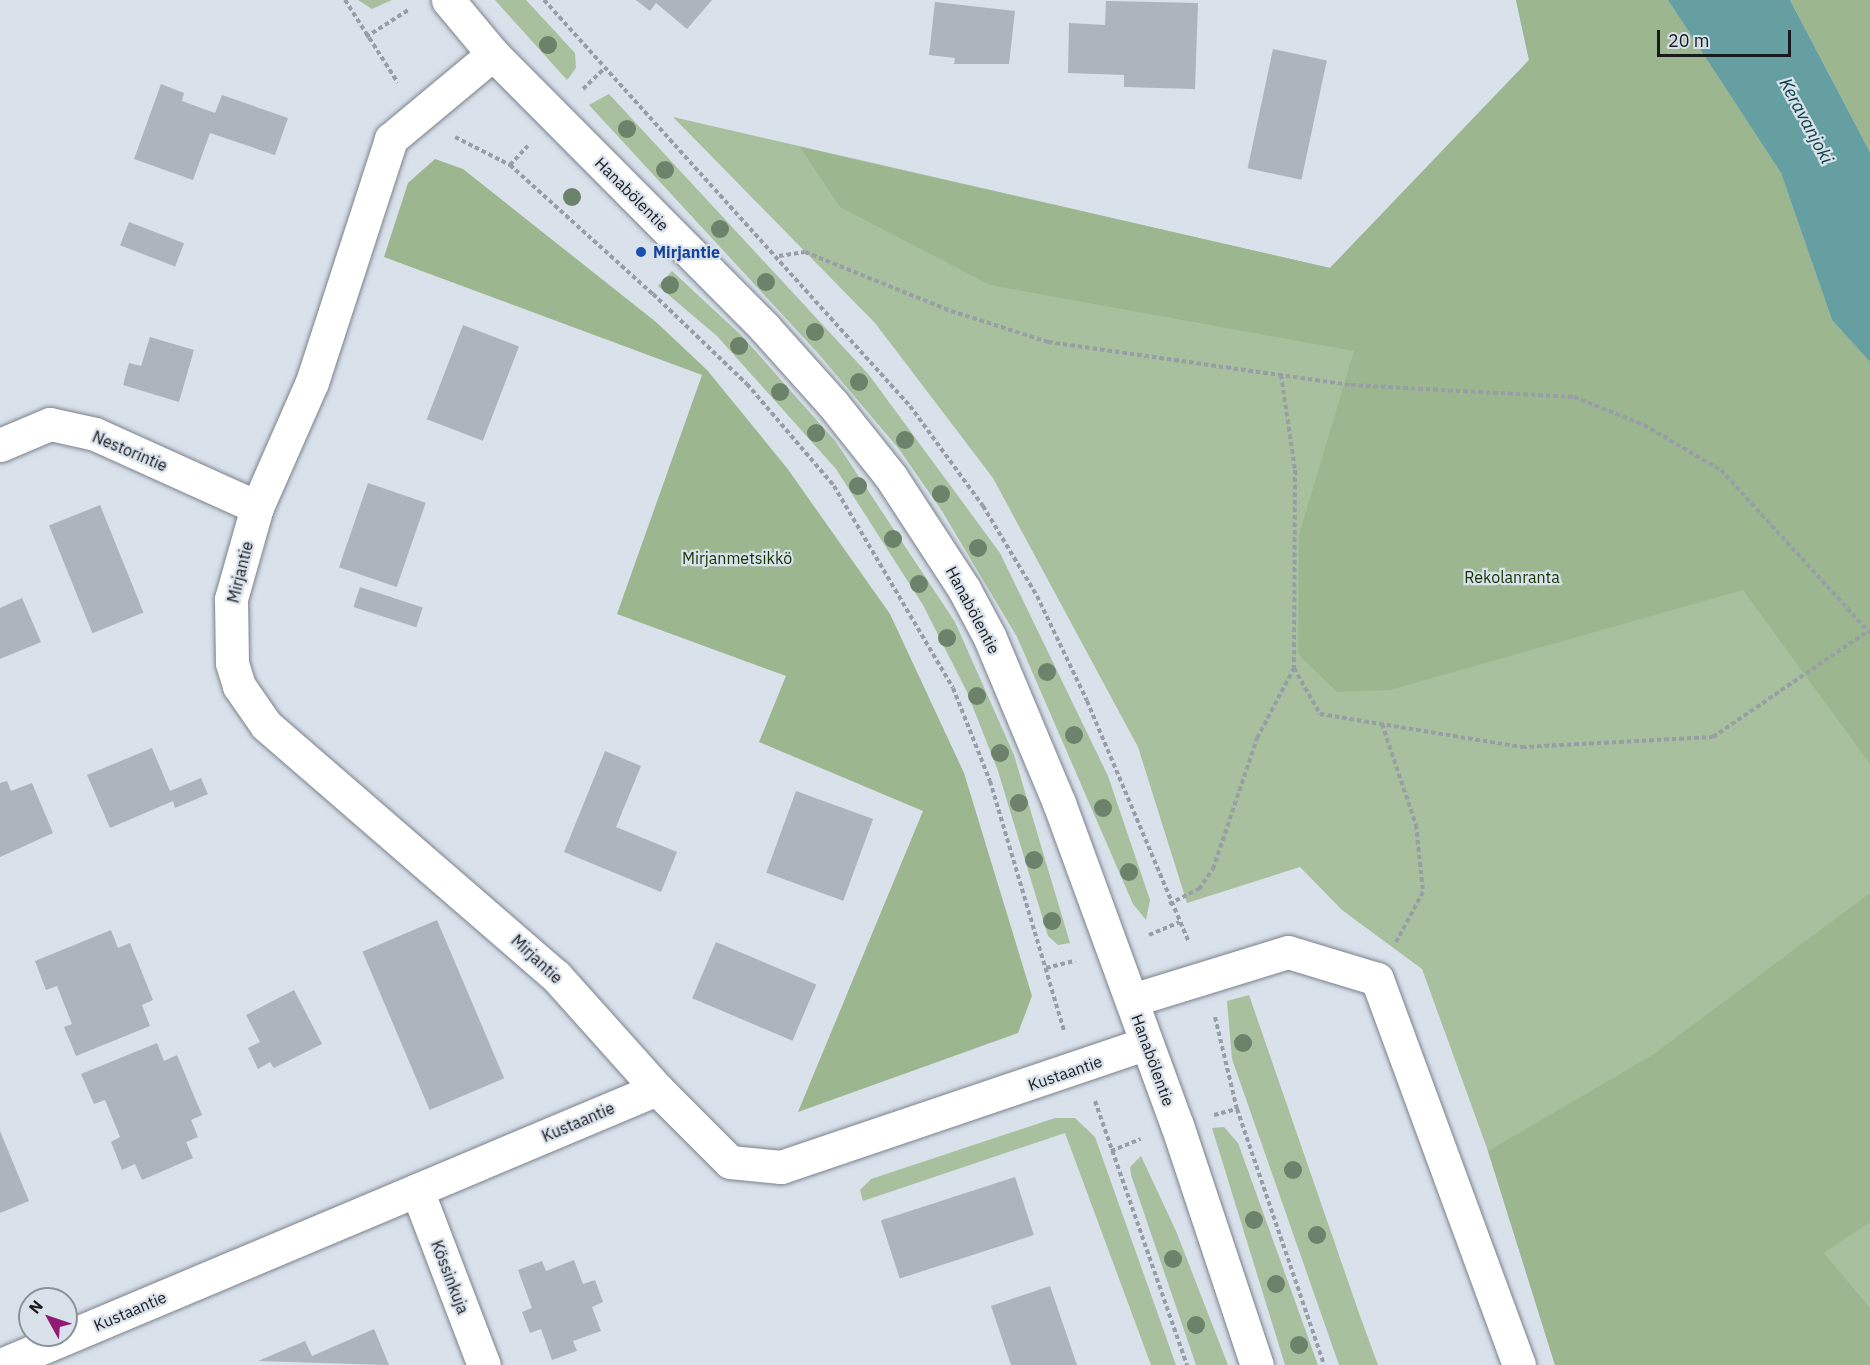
<!DOCTYPE html>
<meta charset="utf-8">
<style>
body{margin:0}
#map{position:relative;width:1870px;height:1365px;overflow:hidden;background:#d9e1eb;font-family:"IBM Plex Sans",sans-serif}
div>[style]{position:absolute}
.green>*{inset:0;background:#a8c09e}
.forest>*{inset:0;background:#9cb690}
.water>*{inset:0;background:#669fa2}
.building>*{inset:0;background:#acb4bd;transform-origin:0 0}
.path>*{height:4px;margin-top:-2px;transform-origin:0;background:repeating-linear-gradient(90deg,#989ea6 0 4.5px,transparent 0 7.5px)}
.roads{filter:drop-shadow(0 0 2px #7b828b) drop-shadow(0 0 2px #7b828b)}
.minor>*{height:33px;margin:-16.5px;padding:0 16.5px;transform-origin:16.5px;border-radius:16.5px;background:#fff}
.trees>*{width:18px;height:18px;margin:-9px;border-radius:50%;background:#6d826a}
.dots>*{width:16px;height:16px;translate:-50% -50%;box-sizing:border-box;border:3px solid #d9e1eb;border-radius:50%}
span{translate:-50% -50%;white-space:nowrap;text-align:center;line-height:1.15;-webkit-text-stroke:4.5px #d9e1eb;paint-order:stroke}
.street-label{font-size:16px;color:#181b1e}
.transit-label{font-size:16px;color:#164399;font-weight:700}
.left{translate:0 -50%;text-align:left}
.park-label{font-size:16px;color:#143500}
.water-label{font-size:18px;color:#0a4143;font-style:italic}
.north{position:absolute;left:18px;top:1287px;width:60px;height:60px;box-sizing:border-box;background:#d9e1eb;border:2px solid #8c9299;border-radius:50%;rotate:310deg;font-size:16px;font-weight:700;line-height:24px;text-align:center;color:#181b1e}
.north::after{content:'';display:block;margin:auto;width:21px;height:27px;background:#921975;clip-path:polygon(50% 0,100% 100%,50% 72%,0 100%)}
.scale{position:absolute;left:1657px;top:30px;width:134px;height:27px;box-sizing:border-box;border:3px solid #181b1e;border-top:0;padding-left:8px;font-size:18px;line-height:21px;white-space:nowrap;color:#181b1e;-webkit-text-stroke:4px #d9e1eb;paint-order:stroke}
</style>
<div id="map">
<div class="green">
<i style="clip-path:polygon(358px 0,392px 0,372px 9px)"></i>
<i style="clip-path:polygon(495px 0,526px 0,575px 53px,576px 68px,567px 80px)"></i>
<i style="clip-path:polygon(1516px 0,1668px 0,1781px 173px,1832px 320px,1870px 362px,1870px 1365px,1555px 1365px,1488px 1151px,1422px 969px,1342px 910px,1300px 867px,1187px 903px,1138px 747px,993px 478px,875px 323px,673px 117px,1330px 268px,1529px 60px)"></i>
<i style="clip-path:polygon(609px 94px,869px 375px,1000px 553px,1108px 776px,1150px 900px,1146px 920px,1133px 904px,1017px 637px,942px 511px,899px 449px,816px 351px,589px 105px)"></i>
<i style="clip-path:polygon(672px 271px,742px 336px,836px 442px,955px 622px,1014px 755px,1070px 943px,1058px 945px,1048px 936px,998px 771px,967px 692px,923px 605px,836px 469px,717px 336px,658px 286px)"></i>
<i style="clip-path:polygon(1249px 995px,1360px 1316px,1378px 1365px,1339px 1365px,1232px 1059px,1227px 1001px)"></i>
<i style="clip-path:polygon(1055px 1118px,1075px 1118px,1095px 1137px,1176px 1365px,1151px 1365px,1065px 1133px,863px 1201px,860px 1190px,871px 1179px)"></i>
<i style="clip-path:polygon(1224px 1127px,1238px 1143px,1318px 1365px,1285px 1365px,1212px 1128px)"></i>
<i style="clip-path:polygon(1141px 1156px,1176px 1231px,1228px 1365px,1196px 1365px,1131px 1175px,1130px 1167px)"></i>
</div>
<div class="forest">
<i style="clip-path:polygon(1516px 0,1668px 0,1781px 173px,1832px 320px,1870px 362px,1870px 764px,1743px 590px,1390px 690px,1337px 692px,1298px 654px,1299px 535px,1354px 351px,990px 285px,840px 207px,800px 147px,1330px 268px,1529px 60px)"></i>
<i style="clip-path:polygon(1790px 0,1870px 0,1870px 152px)"></i>
<i style="clip-path:polygon(435px 159px,463px 169px,656px 322px,707px 370px,787px 468px,890px 614px,964px 773px,1032px 996px,1018px 1033px,798px 1112px,923px 811px,759px 742px,786px 676px,617px 614px,702px 375px,384px 257px,408px 183px)"></i>
<i style="clip-path:polygon(1870px 893px,1870px 1222px,1824px 1253px,1870px 1308px,1870px 1365px,1555px 1365px,1488px 1151px,1654px 1054px)"></i>
</div>
<div class="water">
<i style="clip-path:polygon(1668px 0,1790px 0,1870px 152px,1870px 362px,1832px 320px,1781px 173px)"></i>
</div>
<div class="building">
<i style="clip-path:polygon(636px 0,712px 0,687px 29px,656px 3px,650px 11px)"></i>
<i style="clip-path:polygon(1106px 1px,1198px 3px,1195px 89px,1124px 87px,1124px 75px,1068px 73px,1069px 23px,1105px 25px)"></i>
<i style="clip-path:polygon(935px 2px,1015px 11px,1009px 64px,954px 64px,955px 58px,929px 55px)"></i>
<i style="left:1273px;top:49px;width:55px;height:122px;rotate:12deg"></i>
<i style="clip-path:polygon(161px 84px,184px 93px,182px 101px,215px 113px,222px 95px,288px 118px,275px 155px,210px 133px,193px 180px,134px 159px)"></i>
<i style="left:129px;top:222px;width:59px;height:25px;rotate:21deg"></i>
<i style="left:463px;top:325px;width:60px;height:101px;rotate:21deg"></i>
<i style="clip-path:polygon(150px 337px,194px 350px,179px 402px,123px 385px,129px 363px,141px 366px)"></i>
<i style="left:368px;top:483px;width:61px;height:89px;rotate:19deg"></i>
<i style="left:100px;top:505px;width:116px;height:55px;rotate:68deg"></i>
<i style="left:360px;top:587px;width:66px;height:21px;rotate:18deg"></i>
<i style="clip-path:polygon(22px 598px,41px 642px,0 659px,0 608px)"></i>
<i style="clip-path:polygon(152px 748px,170px 791px,201px 778px,208px 794px,175px 808px,173px 801px,110px 828px,87px 775px)"></i>
<i style="clip-path:polygon(605px 751px,641px 766px,616px 827px,677px 852px,661px 892px,564px 852px)"></i>
<i style="clip-path:polygon(7px 781px,11px 791px,32px 783px,53px 833px,0 857px,0 783px)"></i>
<i style="left:796px;top:791px;width:82px;height:87px;rotate:20deg"></i>
<i style="left:437px;top:920px;width:172px;height:81px;rotate:67deg"></i>
<i style="clip-path:polygon(111px 930px,118px 948px,130px 943px,153px 1000px,142px 1005px,150px 1026px,76px 1056px,64px 1027px,72px 1024px,57px 986px,46px 990px,35px 961px)"></i>
<i style="left:716px;top:942px;width:109px;height:61px;rotate:23deg"></i>
<i style="clip-path:polygon(294px 990px,322px 1044px,274px 1068px,270px 1062px,258px 1069px,248px 1048px,260px 1042px,246px 1015px)"></i>
<i style="clip-path:polygon(157px 1043px,164px 1061px,177px 1055px,202px 1115px,191px 1120px,198px 1137px,186px 1142px,193px 1158px,142px 1180px,135px 1164px,122px 1170px,111px 1142px,120px 1137px,105px 1100px,94px 1104px,81px 1074px)"></i>
<i style="clip-path:polygon(0 1131px,29px 1201px,0 1213px)"></i>
<i style="left:1015px;top:1177px;width:61px;height:141px;rotate:72deg"></i>
<i style="clip-path:polygon(574px 1260px,583px 1284px,595px 1280px,603px 1302px,592px 1307px,601px 1331px,573px 1341px,577px 1351px,552px 1360px,541px 1329px,530px 1333px,522px 1312px,532px 1308px,518px 1270px,542px 1261px,546px 1271px)"></i>
<i style="clip-path:polygon(1050px 1286px,1077px 1365px,1011px 1365px,991px 1306px)"></i>
<i style="clip-path:polygon(374px 1329px,389px 1365px,258px 1361px,305px 1341px,312px 1356px)"></i>
</div>
<div class="path">
<i style="left:345px;top:0;width:98px;rotate:57.4deg"></i>
<i style="left:544px;top:0;width:547px;rotate:47.97deg"></i>
<i style="left:910px;top:406px;width:124px;rotate:53.9deg"></i>
<i style="left:983px;top:506px;width:105px;rotate:59deg"></i>
<i style="left:1037px;top:596px;width:116px;rotate:64.5deg"></i>
<i style="left:1087px;top:701px;width:262px;rotate:67.1deg"></i>
<i style="left:366px;top:37px;width:52px;rotate:-32.5deg"></i>
<i style="left:583px;top:89px;width:29px;rotate:-44deg"></i>
<i style="left:455px;top:137px;width:62px;rotate:27deg"></i>
<i style="left:510px;top:165px;width:193px;rotate:42.1deg"></i>
<i style="left:653px;top:294px;width:130px;rotate:43.8deg"></i>
<i style="left:747px;top:384px;width:134px;rotate:49.5deg"></i>
<i style="left:834px;top:486px;width:234px;rotate:59.5deg"></i>
<i style="left:953px;top:688px;width:100px;rotate:68.3deg"></i>
<i style="left:990px;top:781px;width:261px;rotate:73.5deg"></i>
<i style="left:510px;top:165px;width:26px;rotate:-47deg"></i>
<i style="left:779px;top:256px;width:26px;rotate:-9deg"></i>
<i style="left:805px;top:252px;width:157px;rotate:22deg"></i>
<i style="left:951px;top:311px;width:102px;rotate:17.7deg"></i>
<i style="left:1048px;top:342px;width:306px;rotate:8.1deg"></i>
<i style="left:1351px;top:385px;width:223px;rotate:3.1deg"></i>
<i style="left:1574px;top:397px;width:75px;rotate:21.8deg"></i>
<i style="left:1644px;top:425px;width:89px;rotate:30.3deg"></i>
<i style="left:1721px;top:470px;width:221px;rotate:47.6deg"></i>
<i style="left:1281px;top:375px;width:96px;rotate:81.6deg"></i>
<i style="left:1295px;top:470px;width:198px;rotate:90.3deg"></i>
<i style="left:1294px;top:668px;width:53px;rotate:60.5deg"></i>
<i style="left:1320px;top:714px;width:205px;rotate:9.3deg"></i>
<i style="left:1522px;top:747px;width:191px;rotate:-3deg"></i>
<i style="left:1713px;top:737px;width:188px;rotate:-34.4deg"></i>
<i style="left:1382px;top:724px;width:107px;rotate:71.4deg"></i>
<i style="left:1416px;top:825px;width:67px;rotate:84deg"></i>
<i style="left:1423px;top:892px;width:59px;rotate:118.3deg"></i>
<i style="left:1169px;top:904px;width:34px;rotate:-27deg"></i>
<i style="left:1199px;top:889px;width:24px;rotate:-55deg"></i>
<i style="left:1213px;top:869px;width:138px;rotate:-71.4deg"></i>
<i style="left:1257px;top:738px;width:79px;rotate:-62.1deg"></i>
<i style="left:1149px;top:935px;width:33px;rotate:-23deg"></i>
<i style="left:1046px;top:968px;width:30px;rotate:-14deg"></i>
<i style="left:1215px;top:1017px;width:95px;rotate:76.6deg"></i>
<i style="left:1237px;top:1109px;width:270px;rotate:71.2deg"></i>
<i style="left:1095px;top:1101px;width:280px;rotate:70.8deg"></i>
<i style="left:1214px;top:1115px;width:24px;rotate:-15deg"></i>
<i style="left:1111px;top:1151px;width:32px;rotate:-22deg"></i>
</div>
<div class="roads">
<div class="minor">
<i style="left:448px;top:0;width:70px;rotate:50.2deg"></i>
<i style="left:493px;top:54px;width:385px;rotate:45.2deg"></i>
<i style="left:764px;top:327px;width:103px;rotate:48.1deg"></i>
<i style="left:833px;top:404px;width:93px;rotate:51.5deg"></i>
<i style="left:891px;top:477px;width:134px;rotate:56.9deg"></i>
<i style="left:964px;top:589px;width:55px;rotate:62deg"></i>
<i style="left:990px;top:638px;width:179px;rotate:67.3deg"></i>
<i style="left:1059px;top:803px;width:343px;rotate:69.9deg"></i>
<i style="left:1177px;top:1125px;width:253px;rotate:71.6deg"></i>
<i style="left:493px;top:54px;width:133px;rotate:140.2deg"></i>
<i style="left:391px;top:139px;width:256px;rotate:108deg"></i>
<i style="left:312px;top:382px;width:137px;rotate:113.7deg"></i>
<i style="left:257px;top:507px;width:96px;rotate:105.8deg"></i>
<i style="left:231px;top:599px;width:64px;rotate:89.1deg"></i>
<i style="left:232px;top:663px;width:24px;rotate:73deg"></i>
<i style="left:239px;top:686px;width:47px;rotate:55.3deg"></i>
<i style="left:266px;top:725px;width:384px;rotate:40.9deg"></i>
<i style="left:556px;top:976px;width:152px;rotate:48.2deg"></i>
<i style="left:0;top:445px;width:54px;rotate:-22.8deg"></i>
<i style="left:50px;top:424px;width:46px;rotate:12.5deg"></i>
<i style="left:95px;top:434px;width:178px;rotate:24.3deg"></i>
<i style="left:1132px;top:1000px;width:163px;rotate:-17.1deg"></i>
<i style="left:1288px;top:952px;width:93px;rotate:16.9deg"></i>
<i style="left:1377px;top:979px;width:411px;rotate:69.8deg"></i>
<i style="left:417px;top:1190px;width:187px;rotate:69.1deg"></i>
<i style="left:1px;top:1365px;width:712px;rotate:-22.82deg"></i>
<i style="left:657px;top:1089px;width:103px;rotate:45deg"></i>
<i style="left:730px;top:1162px;width:51px;rotate:5.6deg"></i>
<i style="left:781px;top:1167px;width:384px;rotate:-18.7deg"></i>
</div>
</div>
<div class="trees">
<i style="left:548px;top:45px"></i>
<i style="left:627px;top:129px"></i>
<i style="left:665px;top:170px"></i>
<i style="left:572px;top:197px"></i>
<i style="left:720px;top:229px"></i>
<i style="left:766px;top:282px"></i>
<i style="left:670px;top:285px"></i>
<i style="left:815px;top:332px"></i>
<i style="left:739px;top:346px"></i>
<i style="left:859px;top:382px"></i>
<i style="left:780px;top:392px"></i>
<i style="left:816px;top:433px"></i>
<i style="left:905px;top:440px"></i>
<i style="left:858px;top:486px"></i>
<i style="left:941px;top:494px"></i>
<i style="left:893px;top:539px"></i>
<i style="left:978px;top:548px"></i>
<i style="left:919px;top:584px"></i>
<i style="left:947px;top:638px"></i>
<i style="left:1047px;top:672px"></i>
<i style="left:977px;top:696px"></i>
<i style="left:1074px;top:735px"></i>
<i style="left:1000px;top:753px"></i>
<i style="left:1019px;top:803px"></i>
<i style="left:1103px;top:808px"></i>
<i style="left:1034px;top:860px"></i>
<i style="left:1129px;top:872px"></i>
<i style="left:1052px;top:921px"></i>
<i style="left:1243px;top:1043px"></i>
<i style="left:1293px;top:1170px"></i>
<i style="left:1254px;top:1220px"></i>
<i style="left:1317px;top:1235px"></i>
<i style="left:1173px;top:1259px"></i>
<i style="left:1276px;top:1284px"></i>
<i style="left:1196px;top:1325px"></i>
<i style="left:1299px;top:1345px"></i>
</div>
<div class="dots">
<i style="left:641px;top:252px;background:#1a4fb4"></i>
</div>
<div class="street-label">
<span style="left:632px;top:194px;rotate:45deg">Hanabölentie</span>
<span style="left:130px;top:451px;rotate:23deg">Nestorintie</span>
<span style="left:240px;top:572px;rotate:-76deg">Mirjantie</span>
<span style="left:973px;top:610px;rotate:62deg">Hanabölentie</span>
<span style="left:537px;top:959px;rotate:43deg">Mirjantie</span>
<span style="left:1153px;top:1060px;rotate:70deg">Hanabölentie</span>
<span style="left:1065px;top:1073px;rotate:-19deg">Kustaantie</span>
<span style="left:578px;top:1122px;rotate:-23deg">Kustaantie</span>
<span style="left:450px;top:1277px;rotate:69deg">Kössinkuja</span>
<span style="left:130px;top:1311px;rotate:-23deg">Kustaantie</span>
</div>
<div class="transit-label">
<span class="left" style="left:653px;top:252px">Mirjantie</span>
</div>
<div class="park-label">
<span style="left:737px;top:558px">Mirjanmetsikkö</span>
<span style="left:1512px;top:577px">Rekolanranta</span>
</div>
<div class="water-label">
<span style="left:1806px;top:121px;rotate:62deg">Keravanjoki</span>
</div>
<div class="north">N</div>
<div class="scale">20 m</div>
</div>
